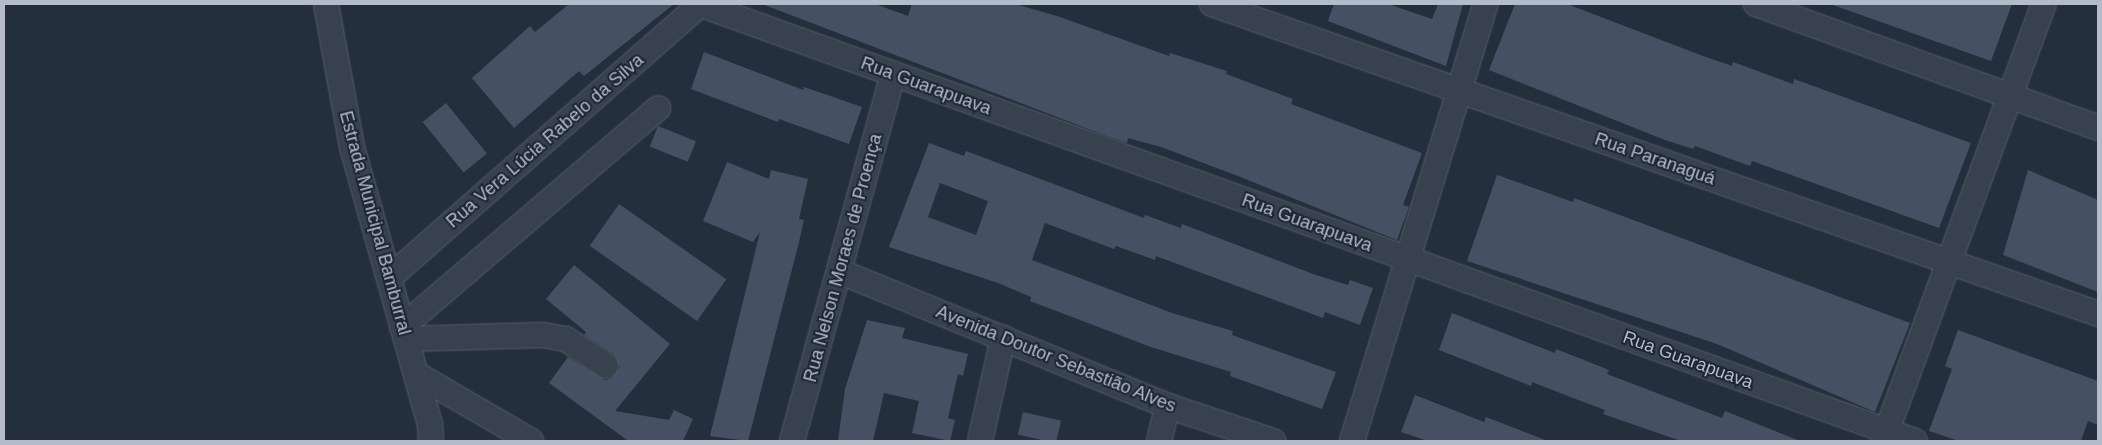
<!DOCTYPE html>
<meta charset="utf-8">
<style>
body{margin:0}
#map{position:relative;width:2102px;height:445px;overflow:hidden;background:#242f3e;font-family:Arial,sans-serif}
div>[style]{position:absolute}
.building>*{inset:0;background:#455162;transform-origin:0 0}
.roads{filter:drop-shadow(0 0 1px #565f6c) drop-shadow(0 0 1px #565f6c)}
.minor>*{height:24px;margin:-12px;padding:0 12px;transform-origin:12px;border-radius:12px;background:#38414e}
span{translate:-50% -50%;white-space:nowrap;text-align:center;line-height:1.15;-webkit-text-stroke:4px #1d2633;paint-order:stroke}
.street-label{font-size:18px;color:#b4bcc9}
.frame{position:absolute;inset:0;border:5px solid #b4bcc9;pointer-events:none}
</style>
<div id="map">
<div class="building">
<i style="clip-path:polygon(569px 4px,674px 4px,584px 76px,579px 71px,514px 128px,472px 78px,530px 26px,535px 32px)"></i>
<i style="clip-path:polygon(762px 4px,875px 4px,908px 16px,912px 4px,1015px 4px,1060px 17px,1169px 56px,1170px 53px,1227px 71px,1226px 74px,1293px 99px,1291px 104px,1422px 153px,1403px 205px,1409px 207px,1397px 240px,1238px 176px,1161px 147px,1128px 138px,1127px 143px,1104px 135px)"></i>
<i style="clip-path:polygon(1334px 4px,1388px 4px,1432px 19px,1438px 4px,1463px 4px,1446px 66px,1328px 21px)"></i>
<i style="clip-path:polygon(1515px 4px,1567px 4px,1703px 56px,1732px 66px,1733px 62px,1793px 84px,1794px 79px,1971px 143px,1939px 228px,1752px 161px,1750px 166px,1695px 146px,1693px 149px,1665px 140px,1489px 70px)"></i>
<i style="clip-path:polygon(1830px 4px,2012px 4px,1991px 61px)"></i>
<i style="clip-path:polygon(704px 52px,803px 90px,804px 87px,862px 107px,849px 144px,779px 119px,778px 122px,691px 89px)"></i>
<i style="left:446px;top:103px;width:65px;height:30px;rotate:51deg"></i>
<i style="left:658px;top:126px;width:41px;height:22px;rotate:22deg"></i>
<i style="clip-path:polygon(evenodd,929px 143px,964px 156px,966px 151px,1144px 218px,1145px 215px,1181px 228px,1182px 224px,1313px 274px,1348px 285px,1350px 280px,1373px 288px,1360px 325px,1325px 312px,1323px 318px,1156px 256px,1155px 260px,1116px 246px,1114px 249px,1045px 223px,1032px 260px,1175px 314px,1233px 331px,1232px 335px,1336px 372px,1322px 409px,1230px 376px,1231px 372px,1151px 347px,1030px 301px,1031px 297px,998px 283px,889px 247px,929px 143px,940px 183px,988px 201px,976px 235px,928px 217px,940px 183px)"></i>
<i style="clip-path:polygon(727px 162px,769px 179px,771px 170px,808px 179px,799px 219px,804px 220px,799px 242px,748px 441px,710px 436px,760px 232px,753px 242px,703px 221px)"></i>
<i style="clip-path:polygon(2028px 170px,2098px 200px,2098px 292px,2003px 255px)"></i>
<i style="clip-path:polygon(1497px 175px,1573px 202px,1574px 198px,1910px 323px,1875px 412px,1717px 344px,1467px 261px)"></i>
<i style="left:619px;top:204px;width:131px;height:51px;rotate:35deg"></i>
<i style="clip-path:polygon(574px 265px,670px 344px,615px 411px,669px 420px,674px 410px,693px 419px,683px 441px,627px 440px,549px 383px,568px 357px,605px 380px,612px 378px,620px 367px,614px 355px,584px 335px,586px 332px,546px 299px)"></i>
<i style="clip-path:polygon(1452px 313px,1555px 353px,1556px 349px,1579px 358px,1609px 370px,1607px 374px,1722px 418px,1725px 411px,1800px 441px,1681px 441px,1603px 414px,1605px 410px,1573px 398px,1532px 382px,1531px 386px,1439px 350px)"></i>
<i style="clip-path:polygon(867px 320px,905px 328px,902px 338px,968px 354px,963px 376px,958px 374px,948px 418px,955px 420px,950px 441px,912px 433px,919px 401px,884px 393px,873px 441px,838px 441px,845px 389px)"></i>
<i style="clip-path:polygon(1958px 330px,2098px 381px,2098px 425px,2088px 421px,2081px 441px,1959px 441px,1929px 431px,1952px 369px,1945px 366px)"></i>
<i style="clip-path:polygon(1415px 395px,1484px 422px,1486px 417px,1548px 441px,1428px 441px,1401px 432px)"></i>
<i style="left:1023px;top:412px;width:39px;height:23px;rotate:13deg"></i>
</div>
<div class="roads">
<div class="minor">
<i style="left:326px;top:4px;width:145px;rotate:79.7deg"></i>
<i style="left:352px;top:147px;width:288px;rotate:74.3deg"></i>
<i style="left:430px;top:424px;width:17px;rotate:87deg"></i>
<i style="left:699px;top:4px;width:1292px;rotate:19.77deg"></i>
<i style="left:1212px;top:4px;width:939px;rotate:19.28deg"></i>
<i style="left:1756px;top:4px;width:364px;rotate:19.9deg"></i>
<i style="left:841px;top:272px;width:353px;rotate:22.3deg"></i>
<i style="left:1168px;top:406px;width:111px;rotate:18.4deg"></i>
<i style="left:389px;top:278px;width:415px;rotate:-41.3deg"></i>
<i style="left:402px;top:327px;width:337px;rotate:-40.5deg"></i>
<i style="left:406px;top:339px;width:137px;rotate:-1.7deg"></i>
<i style="left:543px;top:335px;width:23px;rotate:10deg"></i>
<i style="left:566px;top:339px;width:48px;rotate:34deg"></i>
<i style="left:416px;top:374px;width:133px;rotate:30.2deg"></i>
<i style="left:792px;top:441px;width:381px;rotate:-74.6deg"></i>
<i style="left:980px;top:441px;width:106px;rotate:-77.4deg"></i>
<i style="left:1159px;top:441px;width:36px;rotate:-76deg"></i>
<i style="left:1352px;top:441px;width:457px;rotate:-73deg"></i>
<i style="left:1883px;top:441px;width:466px;rotate:-69.8deg"></i>
</div>
</div>
<div class="street-label">
<span style="left:926px;top:86px;rotate:20deg">Rua Guarapuava</span>
<span style="left:545px;top:141px;rotate:-41deg">Rua Vera Lúcia Rabelo da Silva</span>
<span style="left:1655px;top:159px;rotate:19deg">Rua Paranaguá</span>
<span style="left:375px;top:223px;rotate:75deg">Estrada Municipal Bamburral</span>
<span style="left:1307px;top:223px;rotate:20deg">Rua Guarapuava</span>
<span style="left:843px;top:258px;rotate:-75deg">Rua Nelson Moraes de Proença</span>
<span style="left:1056px;top:359px;rotate:22deg">Avenida Doutor Sebastião Alves</span>
<span style="left:1688px;top:360px;rotate:20deg">Rua Guarapuava</span>
</div>
<div class="frame"></div>
</div>
